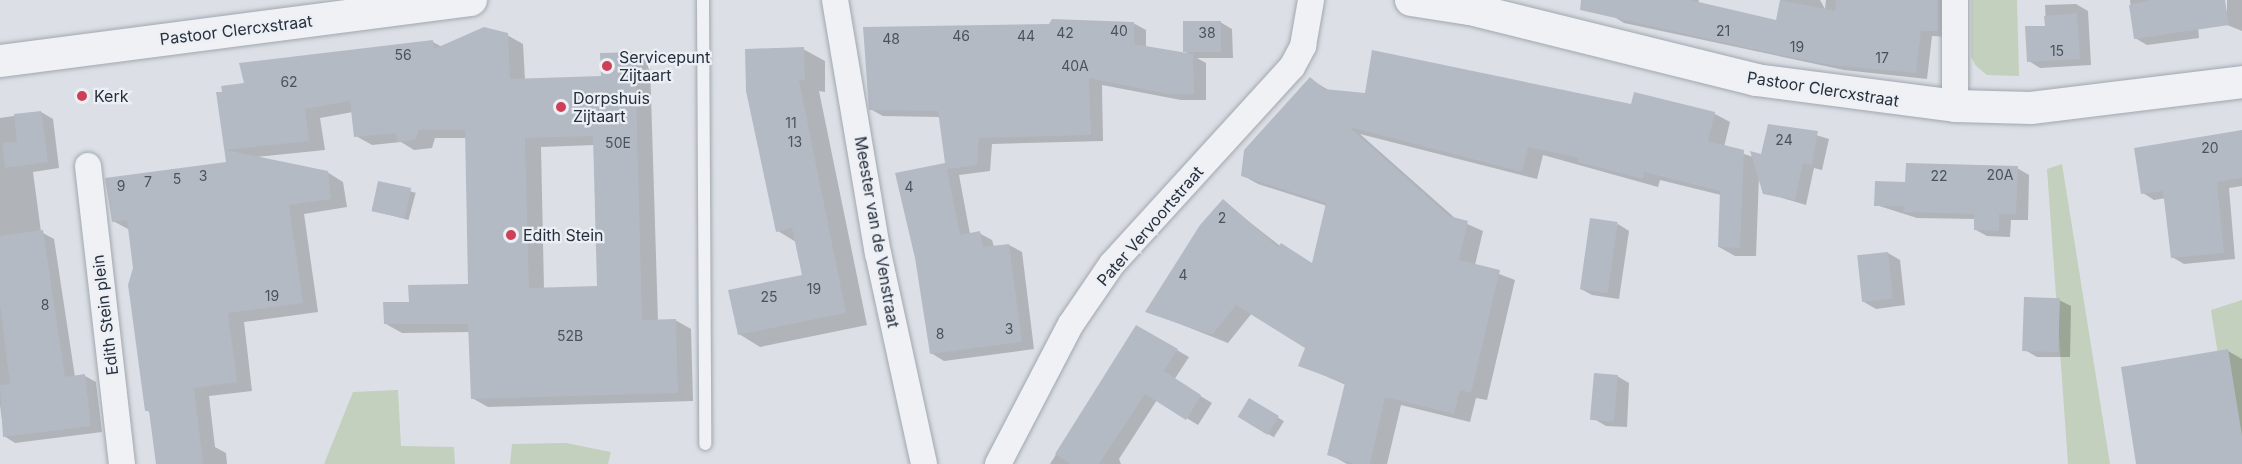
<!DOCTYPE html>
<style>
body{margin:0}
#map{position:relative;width:2242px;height:464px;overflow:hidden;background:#dce0e6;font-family:Inter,sans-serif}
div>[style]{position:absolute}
.green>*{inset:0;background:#c2d0bd}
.shadow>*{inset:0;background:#0003;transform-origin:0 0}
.building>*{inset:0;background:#b4bac3;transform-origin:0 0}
.roads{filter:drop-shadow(0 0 2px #a2a7b0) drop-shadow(0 0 2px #a2a7b0)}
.service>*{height:12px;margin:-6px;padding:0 6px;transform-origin:6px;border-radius:6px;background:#eff1f5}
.minor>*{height:26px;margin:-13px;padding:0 13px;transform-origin:13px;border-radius:13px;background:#eff1f5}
.tertiary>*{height:32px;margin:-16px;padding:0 16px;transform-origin:16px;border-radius:16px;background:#eff1f5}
.dots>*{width:16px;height:16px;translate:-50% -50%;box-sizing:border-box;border:3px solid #eceff4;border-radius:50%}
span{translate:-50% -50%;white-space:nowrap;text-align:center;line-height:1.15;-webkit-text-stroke:4.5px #eceff4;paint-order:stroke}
.number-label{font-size:14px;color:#4a525e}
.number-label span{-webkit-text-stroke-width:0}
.street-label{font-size:16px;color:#262f3d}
.poi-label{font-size:16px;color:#262f3d}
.left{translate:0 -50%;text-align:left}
</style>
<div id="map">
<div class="green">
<i style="clip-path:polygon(1971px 0,2017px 0,2019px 76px,1987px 75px,1976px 66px,1971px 57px)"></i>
<i style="clip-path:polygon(2062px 164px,2110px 464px,2068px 464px,2047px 169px)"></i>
<i style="clip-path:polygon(2242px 300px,2242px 464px,2235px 464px,2211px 310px)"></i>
<i style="clip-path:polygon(398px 390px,401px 446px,454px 447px,455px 464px,324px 464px,353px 392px)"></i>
<i style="clip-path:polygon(566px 443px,611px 452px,608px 464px,510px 464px,512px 444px)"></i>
</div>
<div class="shadow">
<i style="clip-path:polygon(1617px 0,1699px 0,1698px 3px,1777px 21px,1781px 0,1820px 0,1825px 9px,1826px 0,1949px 0,1949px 37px,1932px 36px,1927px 79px,1844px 70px,1624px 23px,1613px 16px)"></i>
<i style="clip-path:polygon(2130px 0,2196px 0,2199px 38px,2147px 45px,2135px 38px)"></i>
<i style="clip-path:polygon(2227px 0,2242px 0,2242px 31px,2227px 25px)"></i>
<i style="clip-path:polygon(2076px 4px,2088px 11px,2091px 65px,2040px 68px,2029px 61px,2046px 27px,2045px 5px)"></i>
<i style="clip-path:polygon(1220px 22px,1232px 29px,1233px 58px,1197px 58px,1206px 63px,1206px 100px,1181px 100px,1102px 85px,1103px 141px,992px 144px,990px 171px,959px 175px,970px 234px,979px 233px,992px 240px,994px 247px,1009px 245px,1022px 252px,1034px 349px,944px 361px,931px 353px,946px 164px,940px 117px,883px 116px,870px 109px,1133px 23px,1146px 30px,1146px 47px,1190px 55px,1184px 51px)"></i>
<i style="clip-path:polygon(evenodd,507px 35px,523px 44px,525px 80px,602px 77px,634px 54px,650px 63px,658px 321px,675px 320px,691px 329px,693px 401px,488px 407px,472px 398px,470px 332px,402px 333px,386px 324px,410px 303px,469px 285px,467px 138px,435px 138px,432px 148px,414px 150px,401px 142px,372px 145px,356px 136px,353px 112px,320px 118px,325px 150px,256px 157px,327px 172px,343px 182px,347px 207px,304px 214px,318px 312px,244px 322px,252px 391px,209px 396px,215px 447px,226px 453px,227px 464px,157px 464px,151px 413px,146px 410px,130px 230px,113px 221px,227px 163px,218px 94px,245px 84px,433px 42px,442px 47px,507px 35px,594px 145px,598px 288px,544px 289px,541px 147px,594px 145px)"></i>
<i style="clip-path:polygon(803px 49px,825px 61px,825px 92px,819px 91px,867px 325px,760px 347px,739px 334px,804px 277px,796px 242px,778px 231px)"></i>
<i style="clip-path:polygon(1310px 79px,1330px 91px,1366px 94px,1632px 106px,1635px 94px,1715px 114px,1730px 122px,1724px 147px,1753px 157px,1762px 156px,1793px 128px,1829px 139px,1822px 170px,1814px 168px,1806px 205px,1765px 193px,1759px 175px,1756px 256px,1735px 256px,1719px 247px,1721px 195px,1660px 180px,1658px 187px,1543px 155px,1537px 179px,1360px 134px,1456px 219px,1483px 231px,1475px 265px,1515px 280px,1487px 400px,1476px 398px,1470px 422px,1401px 405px,1387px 464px,1347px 464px,1329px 454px,1346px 385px,1300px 365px,1307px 347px,1252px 313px,1228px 343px,1147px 311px,1223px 201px,1280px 246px,1313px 264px,1327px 206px,1258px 184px,1242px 175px)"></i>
<i style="clip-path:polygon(41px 112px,53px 119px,59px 168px,33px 172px,41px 232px,54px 239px,75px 377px,85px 376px,96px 382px,102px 432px,15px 443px,4px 436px,0 405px,0 118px)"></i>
<i style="clip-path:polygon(2242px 132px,2242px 186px,2229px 188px,2235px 259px,2184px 264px,2172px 257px,2166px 198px,2154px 200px,2143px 193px)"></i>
<i style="clip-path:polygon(2017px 168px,2029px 175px,2028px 220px,2011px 220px,2010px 237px,1987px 236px,1976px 230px,1976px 219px,1917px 218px,1876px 205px)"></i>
<i style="left:379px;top:183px;width:38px;height:28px;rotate:15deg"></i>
<i style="clip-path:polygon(1618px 224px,1629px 231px,1619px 299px,1592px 295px,1581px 289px)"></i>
<i style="clip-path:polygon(1888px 253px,1900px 260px,1905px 305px,1876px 309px,1864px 302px)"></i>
<i style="clip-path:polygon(2059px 300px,2071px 306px,2070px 357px,2037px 357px,2025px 350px)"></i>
<i style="clip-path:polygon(1137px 327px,1189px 357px,1174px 380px,1212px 403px,1198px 425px,1157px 400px,1119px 459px,1121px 464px,1050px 464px)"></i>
<i style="clip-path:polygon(2228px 351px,2242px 359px,2242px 464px,2138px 464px)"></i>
<i style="clip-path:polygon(1617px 376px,1629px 383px,1627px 427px,1606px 426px,1594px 419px)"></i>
<i style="left:1250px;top:400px;width:40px;height:19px;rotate:32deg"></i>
</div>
<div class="building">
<i style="clip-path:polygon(1581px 0,1690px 0,1776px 20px,1780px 0,1835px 11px,1836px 0,1938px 0,1938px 31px,1921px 31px,1916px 73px,1831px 65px,1775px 54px,1580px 10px)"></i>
<i style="clip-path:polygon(2150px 0,2225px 0,2229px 25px,2134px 39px,2129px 5px)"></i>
<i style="clip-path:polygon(2077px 13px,2080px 59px,2027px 62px,2025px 26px,2045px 26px,2044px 16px)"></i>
<i style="clip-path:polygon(1052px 19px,1134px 22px,1134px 44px,1193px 54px,1194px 94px,1167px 94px,1089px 78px,1091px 135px,979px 138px,977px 165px,947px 169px,960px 235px,980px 231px,983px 247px,1009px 244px,1022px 342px,930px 354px,915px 258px,895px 173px,945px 163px,938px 111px,869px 110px,863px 27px,1049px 24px)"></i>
<i style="left:1183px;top:21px;width:38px;height:31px"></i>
<i style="clip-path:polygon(evenodd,484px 27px,508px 33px,510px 79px,601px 76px,600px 53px,635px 52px,642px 320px,676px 319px,678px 393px,471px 399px,468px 324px,384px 324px,383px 302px,409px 302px,408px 285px,468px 284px,465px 130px,419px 130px,415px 140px,397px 142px,396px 133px,354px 137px,350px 101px,305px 109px,309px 141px,226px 150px,328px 171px,331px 199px,289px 205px,303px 303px,228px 313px,237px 382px,194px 388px,203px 464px,156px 464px,149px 411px,145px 411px,130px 299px,128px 285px,133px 268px,127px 220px,112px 222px,105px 178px,226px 162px,216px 92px,222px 92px,221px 86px,244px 83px,239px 63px,433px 40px,434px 49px,484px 27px,593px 136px,597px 286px,529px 288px,525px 138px,593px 136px)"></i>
<i style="clip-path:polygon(804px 47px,805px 80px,799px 80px,846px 313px,738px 335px,728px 290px,802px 275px,792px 228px,776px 232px,746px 91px,745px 49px)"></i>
<i style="clip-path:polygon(1372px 50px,1631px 104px,1634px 92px,1715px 112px,1708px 141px,1744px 150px,1740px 248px,1718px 247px,1720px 191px,1644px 172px,1643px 179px,1578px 162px,1579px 158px,1528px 147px,1522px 172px,1349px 127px,1449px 216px,1468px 221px,1459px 260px,1500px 270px,1471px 393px,1460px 390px,1454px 414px,1385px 397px,1370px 464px,1355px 464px,1327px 455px,1345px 383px,1298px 366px,1305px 348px,1236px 305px,1212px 335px,1145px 312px,1200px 225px,1223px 199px,1278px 247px,1281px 243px,1312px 263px,1326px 203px,1241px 176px,1244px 150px,1310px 77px,1324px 89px,1365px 93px)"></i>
<i style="clip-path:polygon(41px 111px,48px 162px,5px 168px,2px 143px,17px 141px,14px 114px)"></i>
<i style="clip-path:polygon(1768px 124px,1818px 131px,1812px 165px,1803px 163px,1795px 200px,1763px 194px,1750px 151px,1761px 154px)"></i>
<i style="clip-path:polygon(2242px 130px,2242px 178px,2217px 182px,2224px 253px,2171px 258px,2163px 191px,2141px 194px,2134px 148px)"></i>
<i style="clip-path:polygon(1906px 163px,2018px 166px,2016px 214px,1999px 214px,1999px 231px,1974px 230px,1974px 214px,1903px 212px,1904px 206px,1874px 206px,1875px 181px,1905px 182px)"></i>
<i style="left:378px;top:181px;width:34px;height:31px;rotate:12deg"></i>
<i style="left:1590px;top:218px;width:28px;height:72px;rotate:8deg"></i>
<i style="clip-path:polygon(43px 230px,65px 377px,85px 374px,91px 426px,3px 437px,0 385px,10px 384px,0 304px,0 236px)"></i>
<i style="left:1888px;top:252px;width:47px;height:31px;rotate:84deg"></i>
<i style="left:2024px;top:297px;width:36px;height:54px;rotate:2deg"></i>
<i style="clip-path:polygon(1136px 325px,1178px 349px,1164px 371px,1201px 395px,1186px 420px,1145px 394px,1099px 464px,1070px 464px,1055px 454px)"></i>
<i style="clip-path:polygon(2228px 349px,2242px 436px,2242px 464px,2136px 464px,2121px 367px)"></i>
<i style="left:1594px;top:373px;width:24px;height:47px;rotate:5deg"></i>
<i style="left:1249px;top:398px;width:35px;height:22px;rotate:31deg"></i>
</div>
<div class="roads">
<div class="service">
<i style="left:703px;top:0;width:444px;rotate:89.7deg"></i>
</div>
<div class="minor">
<i style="left:835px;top:0;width:257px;rotate:80.4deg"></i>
<i style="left:878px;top:253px;width:216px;rotate:77.7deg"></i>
<i style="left:1955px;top:106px;width:106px;rotate:-90deg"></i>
<i style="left:88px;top:166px;width:300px;rotate:83.5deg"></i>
<i style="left:998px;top:464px;width:158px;rotate:-62.5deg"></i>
<i style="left:1071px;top:324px;width:73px;rotate:-55.7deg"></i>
<i style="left:1112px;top:264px;width:267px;rotate:-47.6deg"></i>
<i style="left:1292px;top:67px;width:24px;rotate:-62deg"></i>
<i style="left:1303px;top:46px;width:47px;rotate:-80.1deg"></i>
</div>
<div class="tertiary">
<i style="left:1411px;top:0;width:60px;rotate:8.7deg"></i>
<i style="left:1470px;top:9px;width:295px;rotate:13.9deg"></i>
<i style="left:1756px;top:80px;width:201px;rotate:7.4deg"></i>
<i style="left:1955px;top:106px;width:76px;rotate:1.5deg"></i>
<i style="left:2031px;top:108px;width:213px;rotate:-7deg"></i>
<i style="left:0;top:61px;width:475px;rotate:-7.4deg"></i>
</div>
</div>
<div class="dots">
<i style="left:607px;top:66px;background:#cd4056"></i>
<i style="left:82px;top:96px;background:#cd4056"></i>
<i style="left:561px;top:107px;background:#cd4056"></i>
<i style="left:511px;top:235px;background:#cd4056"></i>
</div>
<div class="number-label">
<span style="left:1119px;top:31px">40</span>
<span style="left:1723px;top:31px">21</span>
<span style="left:1065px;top:33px">42</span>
<span style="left:1207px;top:33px">38</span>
<span style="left:961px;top:36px">46</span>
<span style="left:1026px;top:36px">44</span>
<span style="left:891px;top:39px">48</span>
<span style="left:1797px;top:47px">19</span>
<span style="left:2057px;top:51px">15</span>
<span style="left:403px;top:55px">56</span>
<span style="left:1882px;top:58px">17</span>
<span style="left:1075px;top:66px">40A</span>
<span style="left:289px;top:82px">62</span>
<span style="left:791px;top:123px">11</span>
<span style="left:1784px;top:140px">24</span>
<span style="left:795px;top:142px">13</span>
<span style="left:618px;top:143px">50E</span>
<span style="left:2210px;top:148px">20</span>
<span style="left:2000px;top:175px">20A</span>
<span style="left:203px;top:176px">3</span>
<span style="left:1939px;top:176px">22</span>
<span style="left:177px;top:179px">5</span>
<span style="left:148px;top:182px">7</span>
<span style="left:121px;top:186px">9</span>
<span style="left:909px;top:187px">4</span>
<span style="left:1222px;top:218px">2</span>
<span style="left:1183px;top:275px">4</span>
<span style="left:814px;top:289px">19</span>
<span style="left:272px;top:296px">19</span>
<span style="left:769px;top:297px">25</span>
<span style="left:45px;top:305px">8</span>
<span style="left:1009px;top:329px">3</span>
<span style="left:940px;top:334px">8</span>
<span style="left:570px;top:336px">52B</span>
</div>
<div class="street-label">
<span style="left:236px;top:30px;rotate:-7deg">Pastoor Clercxstraat</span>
<span style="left:1823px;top:89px;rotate:9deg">Pastoor Clercxstraat</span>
<span style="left:1150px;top:226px;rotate:-49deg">Pater Vervoortstraat</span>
<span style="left:877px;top:232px;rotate:80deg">Meester van de Venstraat</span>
<span style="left:105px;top:315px;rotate:-97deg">Edith Stein plein</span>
</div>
<div class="poi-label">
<span class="left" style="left:619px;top:66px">Servicepunt<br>Zijtaart</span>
<span class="left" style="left:94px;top:96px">Kerk</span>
<span class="left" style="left:573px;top:107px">Dorpshuis<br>Zijtaart</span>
<span class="left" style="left:523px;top:235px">Edith Stein</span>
</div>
</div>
